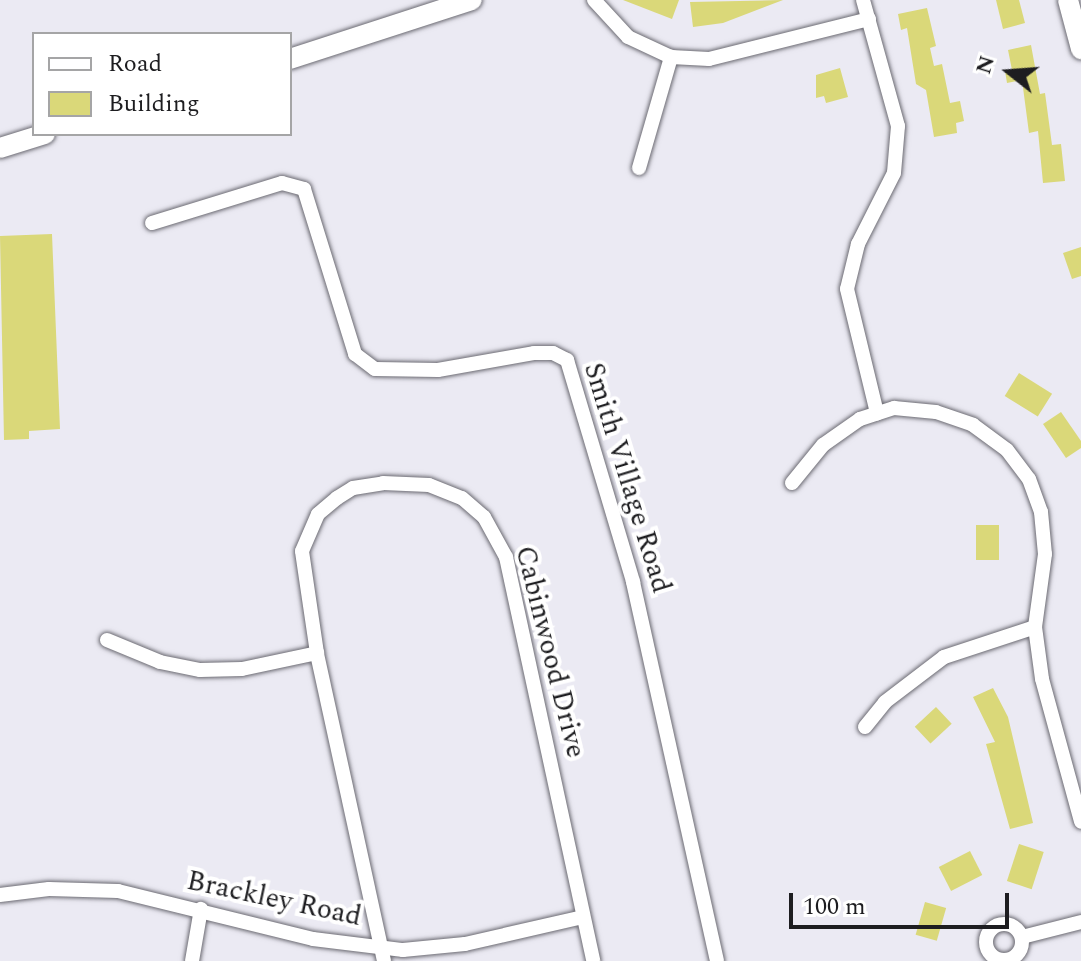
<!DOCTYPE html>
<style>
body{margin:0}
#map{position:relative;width:1081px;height:961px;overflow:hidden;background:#ebeaf3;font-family:Spectral,serif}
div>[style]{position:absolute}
.building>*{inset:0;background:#dad879;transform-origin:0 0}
.roads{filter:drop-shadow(0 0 2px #6b6a72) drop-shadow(0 0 2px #6b6a72)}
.street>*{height:14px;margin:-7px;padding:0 7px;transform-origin:7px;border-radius:7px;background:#fff}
.street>.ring{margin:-7px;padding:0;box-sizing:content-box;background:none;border:14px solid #fff;border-radius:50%}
.secondary>*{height:20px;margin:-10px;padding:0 10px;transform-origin:10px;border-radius:10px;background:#fff}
span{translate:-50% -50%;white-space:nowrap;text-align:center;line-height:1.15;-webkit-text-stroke:8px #fff;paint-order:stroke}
.street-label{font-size:28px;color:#1d1d20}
.legend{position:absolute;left:32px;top:32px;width:260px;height:104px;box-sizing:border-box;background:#fff;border:2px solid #a5a5a6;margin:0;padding:10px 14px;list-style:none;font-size:24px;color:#1d1d20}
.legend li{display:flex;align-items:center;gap:16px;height:40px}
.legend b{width:40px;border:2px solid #a5a5a6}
.north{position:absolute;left:969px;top:32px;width:80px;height:80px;-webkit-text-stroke:6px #fff;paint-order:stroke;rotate:287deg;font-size:22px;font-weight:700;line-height:32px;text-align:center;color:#1d1d20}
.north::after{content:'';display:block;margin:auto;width:28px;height:36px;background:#1d1d20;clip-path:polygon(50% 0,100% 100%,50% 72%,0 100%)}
.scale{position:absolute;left:789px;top:893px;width:220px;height:36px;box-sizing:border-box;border:4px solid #1d1d20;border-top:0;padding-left:10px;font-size:24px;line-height:28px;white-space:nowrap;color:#1d1d20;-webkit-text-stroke:6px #fff;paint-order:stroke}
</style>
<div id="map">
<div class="building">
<i style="clip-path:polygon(623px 0,679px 0,672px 19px)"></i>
<i style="clip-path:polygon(783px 0,723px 23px,693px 27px,690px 2px)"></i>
<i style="clip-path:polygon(996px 0,1019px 0,1025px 23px,1003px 29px)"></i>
<i style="clip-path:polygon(927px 8px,936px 46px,930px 48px,934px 66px,942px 64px,950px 103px,960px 101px,964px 121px,956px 123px,957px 133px,934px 137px,926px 90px,916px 84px,907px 28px,901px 30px,898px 14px)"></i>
<i style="clip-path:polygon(1031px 45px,1040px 94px,1045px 93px,1052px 145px,1061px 144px,1065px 181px,1043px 183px,1038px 131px,1029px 133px,1022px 80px,1007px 83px,1005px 71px,1012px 70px,1008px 50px)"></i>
<i style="clip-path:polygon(840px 68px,848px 97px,826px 103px,824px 96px,816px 98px,816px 75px)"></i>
<i style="clip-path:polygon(52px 234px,60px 429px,29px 431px,29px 439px,4px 440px,0 236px)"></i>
<i style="clip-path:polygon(1081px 247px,1081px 276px,1072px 279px,1063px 253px)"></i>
<i style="left:1019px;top:373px;width:39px;height:27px;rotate:32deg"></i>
<i style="clip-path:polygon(1061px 412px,1081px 441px,1081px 448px,1066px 458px,1043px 424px)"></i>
<i style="left:976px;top:525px;width:23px;height:35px"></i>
<i style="clip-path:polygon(993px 688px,1008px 717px,1033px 823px,1010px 829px,986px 744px,995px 742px,973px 697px)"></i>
<i style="left:936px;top:707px;width:23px;height:29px;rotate:47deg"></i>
<i style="left:1019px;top:844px;width:26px;height:39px;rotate:18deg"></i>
<i style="left:970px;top:851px;width:27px;height:35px;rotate:63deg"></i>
<i style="left:925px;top:902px;width:22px;height:34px;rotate:16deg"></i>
</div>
<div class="roads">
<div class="street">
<i style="left:594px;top:0;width:50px;rotate:47.4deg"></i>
<i style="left:628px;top:37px;width:47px;rotate:24.9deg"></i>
<i style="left:671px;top:57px;width:38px;rotate:3deg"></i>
<i style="left:709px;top:59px;width:165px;rotate:-14deg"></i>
<i style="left:863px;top:0;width:131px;rotate:74.5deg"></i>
<i style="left:898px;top:126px;width:47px;rotate:94.9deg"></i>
<i style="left:894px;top:173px;width:80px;rotate:116.9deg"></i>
<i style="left:858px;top:244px;width:46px;rotate:103.7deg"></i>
<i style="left:847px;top:289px;width:128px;rotate:76.4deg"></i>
<i style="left:639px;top:168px;width:116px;rotate:-73.9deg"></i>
<i style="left:152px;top:223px;width:136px;rotate:-17.1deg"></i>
<i style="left:282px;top:183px;width:23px;rotate:15deg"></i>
<i style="left:304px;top:189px;width:173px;rotate:72.8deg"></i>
<i style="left:355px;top:354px;width:25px;rotate:37deg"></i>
<i style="left:375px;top:369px;width:63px;rotate:0.9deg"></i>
<i style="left:438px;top:370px;width:97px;rotate:-10deg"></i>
<i style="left:534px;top:353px;width:19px"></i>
<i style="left:553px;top:353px;width:16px;rotate:27deg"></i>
<i style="left:567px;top:360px;width:232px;rotate:73.4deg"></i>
<i style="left:633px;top:582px;width:388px;rotate:77.5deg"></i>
<i style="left:792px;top:483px;width:49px;rotate:-50.8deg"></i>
<i style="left:823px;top:445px;width:45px;rotate:-35.1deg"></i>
<i style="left:860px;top:419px;width:36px;rotate:-18deg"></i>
<i style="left:894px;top:408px;width:42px;rotate:5.4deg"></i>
<i style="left:936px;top:412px;width:39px;rotate:19deg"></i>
<i style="left:973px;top:425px;width:42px;rotate:36.3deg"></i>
<i style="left:1007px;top:450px;width:36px;rotate:53deg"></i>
<i style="left:1029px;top:479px;width:35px;rotate:70deg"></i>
<i style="left:1041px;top:512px;width:42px;rotate:84.6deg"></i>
<i style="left:1045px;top:554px;width:74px;rotate:97.8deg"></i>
<i style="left:1035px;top:627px;width:52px;rotate:82.3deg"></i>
<i style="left:1042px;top:679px;width:148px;rotate:74.7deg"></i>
<i style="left:107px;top:640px;width:57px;rotate:22.5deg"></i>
<i style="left:160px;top:662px;width:41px;rotate:11.3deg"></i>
<i style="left:200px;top:670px;width:42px;rotate:-1.4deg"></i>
<i style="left:242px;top:669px;width:77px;rotate:-12deg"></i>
<i style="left:865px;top:727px;width:32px;rotate:-51deg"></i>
<i style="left:885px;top:702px;width:74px;rotate:-37.3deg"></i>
<i style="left:944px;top:657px;width:96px;rotate:-18.2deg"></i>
<i style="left:0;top:895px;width:49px;rotate:-7deg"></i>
<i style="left:49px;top:889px;width:69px;rotate:1.7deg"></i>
<i style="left:118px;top:891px;width:201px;rotate:13.8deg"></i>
<i style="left:313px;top:939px;width:91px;rotate:7deg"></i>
<i style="left:403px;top:950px;width:62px;rotate:-5.5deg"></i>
<i style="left:465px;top:944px;width:121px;rotate:-12.9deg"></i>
<i class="ring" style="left:986px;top:924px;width:22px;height:22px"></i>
<i style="left:1022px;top:937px;width:61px;rotate:-14.3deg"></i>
<i style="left:192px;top:961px;width:53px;rotate:-80.2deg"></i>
<i style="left:384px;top:961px;width:315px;rotate:-102.3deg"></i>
<i style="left:317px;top:653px;width:103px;rotate:-98.4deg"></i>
<i style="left:302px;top:551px;width:40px;rotate:-66.6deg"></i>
<i style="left:318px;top:514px;width:25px;rotate:-40deg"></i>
<i style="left:337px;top:498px;width:19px;rotate:-32deg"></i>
<i style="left:353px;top:488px;width:30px;rotate:-9deg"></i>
<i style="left:383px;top:483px;width:46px;rotate:2.5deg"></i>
<i style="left:429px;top:485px;width:35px;rotate:22deg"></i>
<i style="left:462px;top:498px;width:29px;rotate:41deg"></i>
<i style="left:484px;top:517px;width:46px;rotate:61.2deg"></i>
<i style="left:506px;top:557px;width:413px;rotate:77.8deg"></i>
</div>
<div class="secondary">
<i style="left:1068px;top:0;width:51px;rotate:75.1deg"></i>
<i style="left:290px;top:59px;width:191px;rotate:-18deg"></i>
<i style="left:0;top:148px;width:47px;rotate:-17.3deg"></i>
</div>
</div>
<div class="street-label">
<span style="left:627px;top:478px;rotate:73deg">Smith Village Road</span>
<span style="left:550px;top:652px;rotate:76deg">Cabinwood Drive</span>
<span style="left:274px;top:899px;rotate:12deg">Brackley Road</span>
</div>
<ul class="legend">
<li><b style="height:10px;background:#fff"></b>Road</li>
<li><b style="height:22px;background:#dad879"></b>Building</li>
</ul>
<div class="north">N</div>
<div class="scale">100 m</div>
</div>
